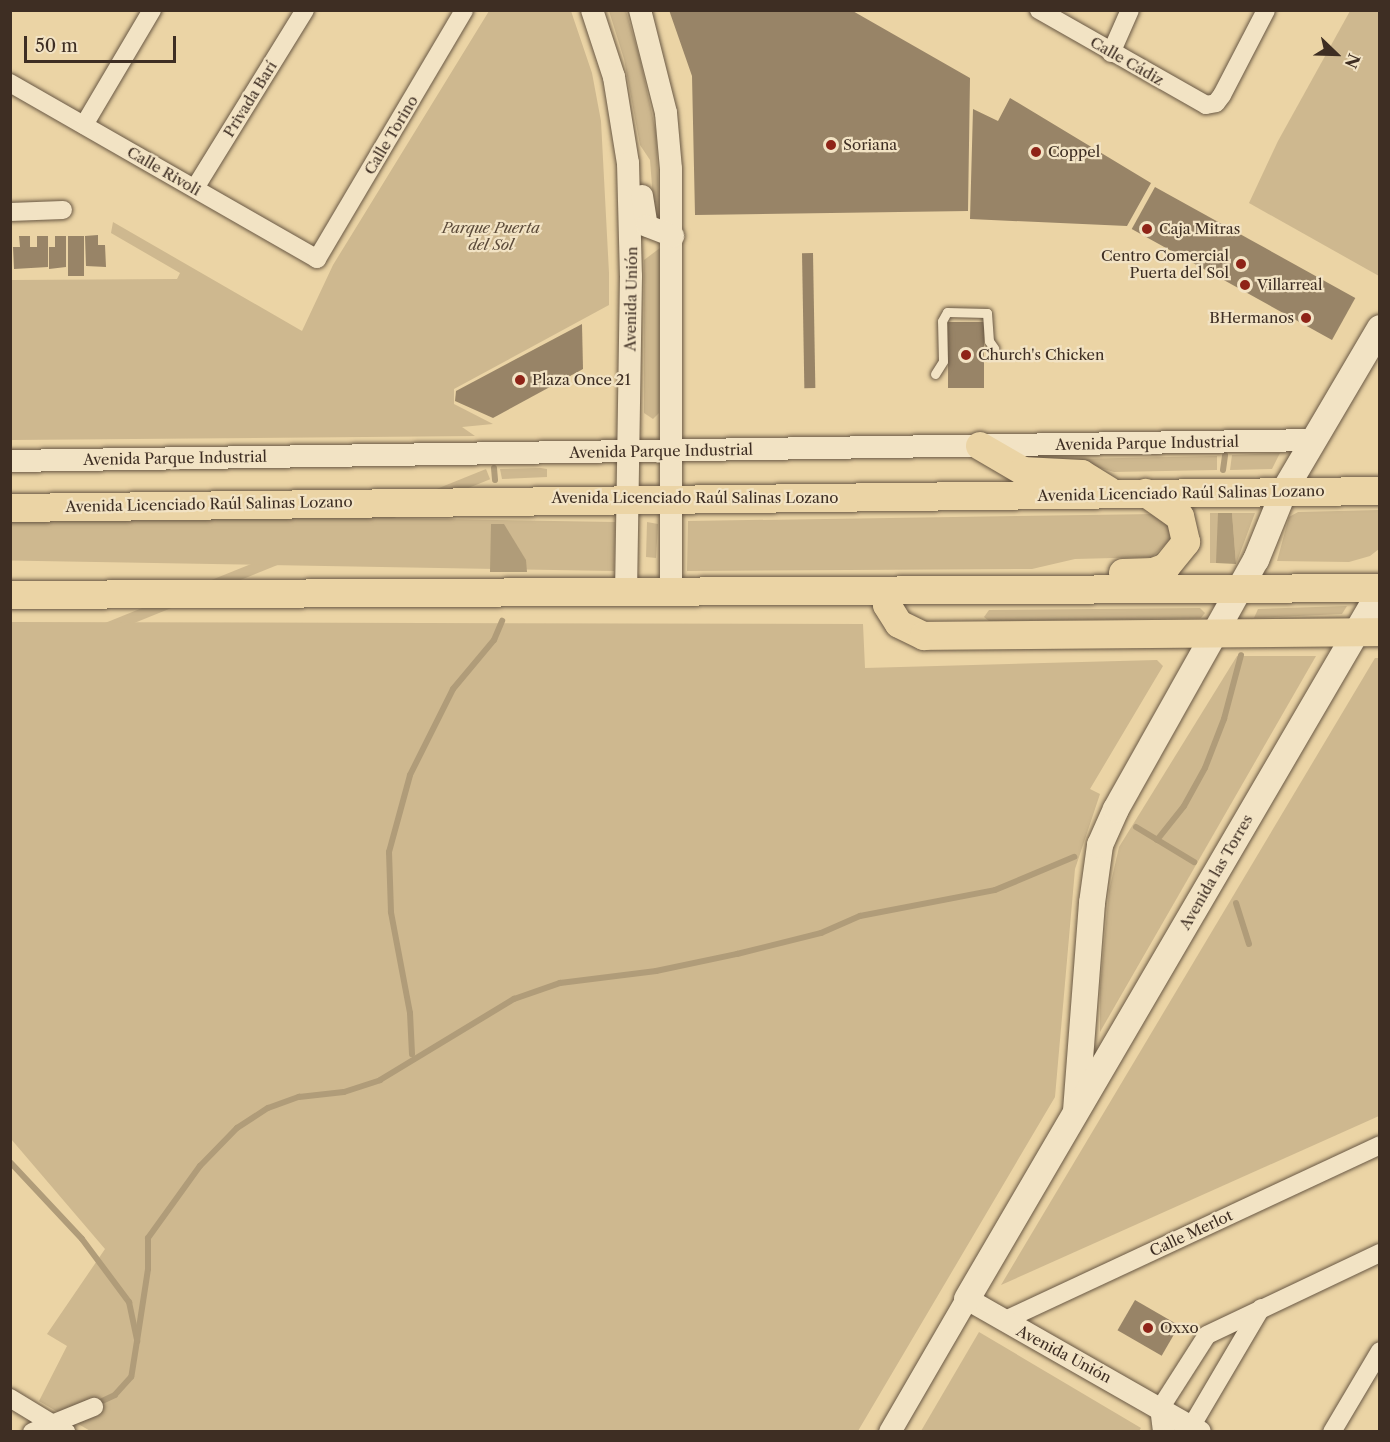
<!DOCTYPE html>
<meta charset="utf-8">
<style>
body{margin:0}
#map{position:relative;width:1390px;height:1442px;overflow:hidden;background:#ebd4a5;font-family:"Libre Caslon Text",serif}
div>[style]{position:absolute}
.green>*{inset:0;background:#ceb88f;transform-origin:0 0}
.water>*{inset:0;background:#b09c79}
.stream>*{height:6px;margin:-3px;padding:0 3px;transform-origin:3px;border-radius:3px;background:#b09c79}
.building>*{inset:0;background:#988467;transform-origin:0 0}
.roads{filter:drop-shadow(0 0 2px #695844) drop-shadow(0 0 2px #695844)}
.service>*{height:9px;margin:-4.5px;padding:0 4.5px;transform-origin:4.5px;border-radius:4.5px;background:#f2e3c4}
.minor>*{height:18px;margin:-9px;padding:0 9px;transform-origin:9px;border-radius:9px;background:#f2e3c4}
.tertiary>*{height:22px;margin:-11px;padding:0 11px;transform-origin:11px;border-radius:11px;background:#f2e3c4}
.secondary>*{height:26px;margin:-13px;padding:0 13px;transform-origin:13px;border-radius:13px;background:#f2e3c4}
.primary>*{height:28px;margin:-14px;padding:0 14px;transform-origin:14px;border-radius:14px;background:#ebd4a5}
.dots>*{width:16px;height:16px;translate:-50% -50%;box-sizing:border-box;border:3px solid #f2e3c4;border-radius:50%}
span{translate:-50% -50%;white-space:nowrap;text-align:center;line-height:1.15;-webkit-text-stroke:4.5px #f2e3c4;paint-order:stroke}
.street-label{font-size:15px;color:#3e2e23}
.poi-label{font-size:15px;color:#3e2e23}
.left{translate:0 -50%;text-align:left}
.right{translate:-100% -50%;text-align:right}
.park-label{font-size:15px;color:#5b4a39;font-style:italic}
.frame{position:absolute;inset:0;border:12px solid #3e2e23;pointer-events:none}
.north{position:absolute;left:1306px;top:24px;width:60px;height:60px;-webkit-text-stroke:4px #f2e3c4;paint-order:stroke;rotate:113deg;font-size:16px;font-weight:700;line-height:24px;text-align:center;color:#3e2e23}
.north::after{content:'';display:block;margin:auto;width:21px;height:27px;background:#3e2e23;clip-path:polygon(50% 0,100% 100%,50% 72%,0 100%)}
.scale{position:absolute;left:24px;top:36px;width:152px;height:27px;box-sizing:border-box;border:3px solid #3e2e23;border-top:0;padding-left:8px;font-size:18px;line-height:21px;white-space:nowrap;color:#3e2e23;-webkit-text-stroke:4px #f2e3c4;paint-order:stroke}
</style>
<div id="map">
<div class="green">
<i style="clip-path:polygon(489px 11px,571px 11px,592px 73px,601px 121px,609px 273px,609px 305px,454px 389px,454px 404px,493px 424px,462px 427px,475px 436px,11px 440px,11px 280px,177px 279px,180px 273px,111px 233px,113px 222px,302px 331px,333px 265px)"></i>
<i style="clip-path:polygon(609px 11px,626px 11px,640px 59px,656px 132px,660px 223px,655px 224px,650px 160px,640px 145px,624px 59px)"></i>
<i style="clip-path:polygon(1350px 11px,1379px 11px,1379px 276px,1249px 203px,1278px 141px)"></i>
<i style="clip-path:polygon(660px 248px,659px 413px,653px 419px,644px 413px,644px 260px)"></i>
<i style="clip-path:polygon(1280px 453px,1272px 469px,1230px 470px,1232px 455px)"></i>
<i style="clip-path:polygon(1217px 456px,1217px 470px,1114px 472px,1080px 462px,1027px 460px)"></i>
<i style="clip-path:polygon(541px 468px,547px 469px,547px 477px,502px 479px,500px 469px)"></i>
<i style="left:486px;top:469px;width:11px;height:475px;rotate:68deg"></i>
<i style="clip-path:polygon(1379px 510px,1379px 549px,1370px 556px,1349px 562px,1277px 561px,1289px 517px,1298px 512px)"></i>
<i style="left:1210px;top:513px;width:8px;height:50px"></i>
<i style="clip-path:polygon(1232px 513px,1255px 513px,1236px 564px)"></i>
<i style="clip-path:polygon(1156px 514px,1167px 523px,1171px 539px,1152px 557px,1075px 559px,1032px 569px,687px 571px,688px 521px)"></i>
<i style="left:615px;top:522px;width:49px;height:605px;rotate:91deg"></i>
<i style="clip-path:polygon(647px 522px,658px 524px,656px 558px,646px 557px)"></i>
<i style="clip-path:polygon(1347px 606px,1342px 614px,1254px 618px,1258px 609px)"></i>
<i style="clip-path:polygon(1200px 608px,1205px 613px,1201px 618px,989px 621px,984px 617px,989px 610px)"></i>
<i style="clip-path:polygon(10px 622px,863px 624px,865px 668px,1157px 660px,1163px 666px,1090px 789px,1100px 794px,1075px 869px,1055px 1097px,858px 1431px,92px 1432px,39px 1401px,67px 1346px,47px 1334px,105px 1249px,11px 1139px)"></i>
<i style="clip-path:polygon(1237px 656px,1316px 656px,1100px 1032px,1100px 988px,1109px 891px,1119px 847px)"></i>
<i style="clip-path:polygon(1375px 658px,1380px 658px,1379px 1116px,1001px 1285px)"></i>
<i style="clip-path:polygon(979px 1332px,1141px 1428px,1139px 1431px,921px 1431px)"></i>
</div>
<div class="water">
<i style="clip-path:polygon(1218px 513px,1232px 513px,1236px 564px,1216px 563px)"></i>
<i style="clip-path:polygon(491px 524px,504px 524px,526px 560px,527px 572px,490px 572px)"></i>
</div>
<div class="stream">
<i style="left:494px;top:468px;width:12px;rotate:85deg"></i>
<i style="left:1223px;top:470px;width:15px;rotate:-82deg"></i>
<i style="left:1136px;top:827px;width:68px;rotate:31.1deg"></i>
<i style="left:1157px;top:840px;width:43px;rotate:-51.5deg"></i>
<i style="left:1184px;top:806px;width:43px;rotate:-61.1deg"></i>
<i style="left:1205px;top:768px;width:53px;rotate:-68.8deg"></i>
<i style="left:1224px;top:719px;width:66px;rotate:-75.1deg"></i>
<i style="left:1236px;top:903px;width:43px;rotate:72.4deg"></i>
<i style="left:412px;top:1054px;width:41px;rotate:-92.8deg"></i>
<i style="left:410px;top:1013px;width:103px;rotate:-100.7deg"></i>
<i style="left:391px;top:912px;width:60px;rotate:-91.9deg"></i>
<i style="left:389px;top:852px;width:80px;rotate:-74.7deg"></i>
<i style="left:410px;top:775px;width:96px;rotate:-63.4deg"></i>
<i style="left:453px;top:689px;width:64px;rotate:-50.1deg"></i>
<i style="left:494px;top:640px;width:21px;rotate:-67deg"></i>
<i style="left:10px;top:1162px;width:105px;rotate:46.9deg"></i>
<i style="left:82px;top:1239px;width:79px;rotate:53.3deg"></i>
<i style="left:129px;top:1302px;width:40px;rotate:78deg"></i>
<i style="left:137px;top:1341px;width:36px;rotate:99deg"></i>
<i style="left:131px;top:1377px;width:24px;rotate:132deg"></i>
<i style="left:115px;top:1395px;width:21px;rotate:155deg"></i>
<i style="left:137px;top:1341px;width:73px;rotate:-81.3deg"></i>
<i style="left:148px;top:1269px;width:31px;rotate:-90deg"></i>
<i style="left:148px;top:1238px;width:89px;rotate:-54.2deg"></i>
<i style="left:200px;top:1166px;width:53px;rotate:-45.8deg"></i>
<i style="left:237px;top:1128px;width:37px;rotate:-33deg"></i>
<i style="left:268px;top:1108px;width:33px;rotate:-20deg"></i>
<i style="left:299px;top:1097px;width:45px;rotate:-6.3deg"></i>
<i style="left:344px;top:1092px;width:38px;rotate:-18deg"></i>
<i style="left:380px;top:1080px;width:157px;rotate:-31.2deg"></i>
<i style="left:514px;top:999px;width:49px;rotate:-19.2deg"></i>
<i style="left:560px;top:983px;width:97px;rotate:-7.1deg"></i>
<i style="left:656px;top:971px;width:83px;rotate:-11.9deg"></i>
<i style="left:737px;top:954px;width:87px;rotate:-14deg"></i>
<i style="left:821px;top:933px;width:43px;rotate:-23.6deg"></i>
<i style="left:860px;top:916px;width:137px;rotate:-10.9deg"></i>
<i style="left:995px;top:890px;width:86px;rotate:-22.7deg"></i>
</div>
<div class="building">
<i style="clip-path:polygon(669px 10px,851px 10px,970px 78px,968px 211px,695px 215px,692px 76px)"></i>
<i style="clip-path:polygon(1010px 98px,1151px 183px,1127px 226px,970px 219px,973px 109px,998px 121px)"></i>
<i style="left:1155px;top:187px;width:229px;height:48px;rotate:29deg"></i>
<i style="clip-path:polygon(98px 235px,98px 245px,105px 245px,106px 267px,86px 266px,85px 236px)"></i>
<i style="clip-path:polygon(19px 236px,30px 236px,30px 247px,37px 247px,37px 236px,48px 236px,48px 267px,14px 269px,13px 247px,20px 247px)"></i>
<i style="clip-path:polygon(55px 236px,66px 236px,66px 267px,49px 269px,49px 247px,55px 247px)"></i>
<i style="left:68px;top:236px;width:16px;height:40px"></i>
<i style="left:813px;top:253px;width:135px;height:11px;rotate:89deg"></i>
<i style="left:948px;top:322px;width:36px;height:66px"></i>
<i style="clip-path:polygon(582px 324px,583px 369px,493px 418px,455px 401px,456px 391px)"></i>
<i style="left:1135px;top:1300px;width:51px;height:35px;rotate:30deg"></i>
</div>
<div class="roads">
<div class="service">
<i style="left:935px;top:374px;width:15px;rotate:-58deg"></i>
<i style="left:943px;top:361px;width:40px;rotate:-91.4deg"></i>
<i style="left:942px;top:321px;width:10px;rotate:-61deg"></i>
<i style="left:947px;top:312px;width:40px;rotate:1.4deg"></i>
<i style="left:987px;top:313px;width:28px;rotate:86deg"></i>
<i style="left:989px;top:341px;width:9px;rotate:54deg"></i>
</div>
<div class="minor">
<i style="left:1039px;top:10px;width:192px;rotate:29.6deg"></i>
<i style="left:1206px;top:105px;width:10px;rotate:-11deg"></i>
<i style="left:1216px;top:103px;width:10px;rotate:-53deg"></i>
<i style="left:1222px;top:95px;width:96px;rotate:-62.6deg"></i>
<i style="left:1111px;top:53px;width:47px;rotate:-66.2deg"></i>
<i style="left:10px;top:83px;width:354px;rotate:29.8deg"></i>
<i style="left:317px;top:259px;width:289px;rotate:-59.4deg"></i>
<i style="left:84px;top:125px;width:134px;rotate:-59.4deg"></i>
<i style="left:195px;top:188px;width:209px;rotate:-58.3deg"></i>
<i style="left:10px;top:212px;width:53px;rotate:-2.2deg"></i>
<i style="left:1003px;top:1321px;width:416px;rotate:-25deg"></i>
<i style="left:10px;top:1398px;width:66px;rotate:31.3deg"></i>
<i style="left:1161px;top:1407px;width:85px;rotate:-57.4deg"></i>
<i style="left:1207px;top:1335px;width:191px;rotate:-25.4deg"></i>
<i style="left:1191px;top:1427px;width:138px;rotate:-59.5deg"></i>
<i style="left:32px;top:1432px;width:67px;rotate:-22deg"></i>
<i style="left:1332px;top:1432px;width:94px;rotate:-59.3deg"></i>
</div>
<div class="tertiary">
<i style="left:592px;top:10px;width:71px;rotate:71.8deg"></i>
<i style="left:614px;top:77px;width:87px;rotate:80.8deg"></i>
<i style="left:628px;top:163px;width:113px;rotate:88.5deg"></i>
<i style="left:631px;top:276px;width:317px;rotate:90.9deg"></i>
<i style="left:640px;top:10px;width:106px;rotate:75.8deg"></i>
<i style="left:666px;top:113px;width:56px;rotate:84.9deg"></i>
<i style="left:671px;top:169px;width:424px;rotate:90deg"></i>
<i style="left:642px;top:196px;width:30px;rotate:81deg"></i>
<i style="left:647px;top:226px;width:28px;rotate:21deg"></i>
<i style="left:10px;top:461px;width:1302px;rotate:-0.92deg"></i>
<i style="left:1161px;top:1407px;width:25px;rotate:83deg"></i>
<i style="left:890px;top:1432px;width:154px;rotate:-59.9deg"></i>
<i style="left:967px;top:1299px;width:268px;rotate:29.7deg"></i>
</div>
<div class="secondary">
<i style="left:1076px;top:1111px;width:209px;rotate:-85.6deg"></i>
<i style="left:1092px;top:903px;width:59px;rotate:-82.1deg"></i>
<i style="left:1100px;top:845px;width:39px;rotate:-66deg"></i>
<i style="left:1116px;top:809px;width:286px;rotate:-60.7deg"></i>
<i style="left:1256px;top:560px;width:74px;rotate:-67.9deg"></i>
<i style="left:1284px;top:491px;width:189px;rotate:-59.5deg"></i>
<i style="left:967px;top:1299px;width:819px;rotate:-59.71deg"></i>
</div>
<div class="primary">
<i style="left:980px;top:446px;width:50px;rotate:30.2deg"></i>
<i style="left:1023px;top:471px;width:59px;rotate:2.9deg"></i>
<i style="left:1082px;top:474px;width:32px;rotate:32deg"></i>
<i style="left:10px;top:508px;width:1370px;rotate:-0.71deg"></i>
<i style="left:1123px;top:573px;width:30px;rotate:-2deg"></i>
<i style="left:1153px;top:572px;width:14px;rotate:-21deg"></i>
<i style="left:1166px;top:567px;width:32px;rotate:-51deg"></i>
<i style="left:1186px;top:542px;width:26px;rotate:-103deg"></i>
<i style="left:1180px;top:517px;width:42px;rotate:-144.8deg"></i>
<i style="left:885px;top:592px;width:13px;rotate:81deg"></i>
<i style="left:887px;top:605px;width:22px;rotate:58deg"></i>
<i style="left:899px;top:624px;width:28px;rotate:26deg"></i>
<i style="left:924px;top:636px;width:456px;rotate:-0.5deg"></i>
<i style="left:10px;top:595px;width:1370px;rotate:-0.29deg"></i>
</div>
</div>
<div class="dots">
<i style="left:831px;top:145px;background:#8f2418"></i>
<i style="left:1036px;top:152px;background:#8f2418"></i>
<i style="left:1147px;top:229px;background:#8f2418"></i>
<i style="left:1241px;top:264px;background:#8f2418"></i>
<i style="left:1245px;top:285px;background:#8f2418"></i>
<i style="left:1306px;top:318px;background:#8f2418"></i>
<i style="left:966px;top:355px;background:#8f2418"></i>
<i style="left:520px;top:380px;background:#8f2418"></i>
<i style="left:1148px;top:1328px;background:#8f2418"></i>
</div>
<div class="street-label">
<span style="left:1127px;top:61px;rotate:30deg">Calle Cádiz</span>
<span style="left:250px;top:99px;rotate:-58deg">Privada Barí</span>
<span style="left:391px;top:135px;rotate:-59deg">Calle Torino</span>
<span style="left:164px;top:171px;rotate:30deg">Calle Rivoli</span>
<span style="left:631px;top:299px;rotate:-89deg">Avenida Unión</span>
<span style="left:1147px;top:443px;rotate:-1deg">Avenida Parque Industrial</span>
<span style="left:661px;top:451px;rotate:-1deg">Avenida Parque Industrial</span>
<span style="left:175px;top:458px;rotate:-1deg">Avenida Parque Industrial</span>
<span style="left:1181px;top:493px;rotate:-1deg">Avenida Licenciado Raúl Salinas Lozano</span>
<span style="left:695px;top:498px">Avenida Licenciado Raúl Salinas Lozano</span>
<span style="left:209px;top:504px;rotate:-1deg">Avenida Licenciado Raúl Salinas Lozano</span>
<span style="left:1216px;top:872px;rotate:-60deg">Avenida las Torres</span>
<span style="left:1191px;top:1233px;rotate:-25deg">Calle Merlot</span>
<span style="left:1064px;top:1354px;rotate:28deg">Avenida Unión</span>
</div>
<div class="poi-label">
<span class="left" style="left:843px;top:145px">Soriana</span>
<span class="left" style="left:1048px;top:152px">Coppel</span>
<span class="left" style="left:1159px;top:229px">Caja Mitras</span>
<span class="right" style="left:1229px;top:264px">Centro Comercial<br>Puerta del Sol</span>
<span class="left" style="left:1257px;top:285px">Villarreal</span>
<span class="right" style="left:1294px;top:318px">BHermanos</span>
<span class="left" style="left:978px;top:355px">Church's Chicken</span>
<span class="left" style="left:532px;top:380px">Plaza Once 21</span>
<span class="left" style="left:1160px;top:1328px">Oxxo</span>
</div>
<div class="park-label">
<span style="left:491px;top:236px">Parque Puerta<br>del Sol</span>
</div>
<div class="frame"></div>
<div class="north">N</div>
<div class="scale">50 m</div>
</div>
